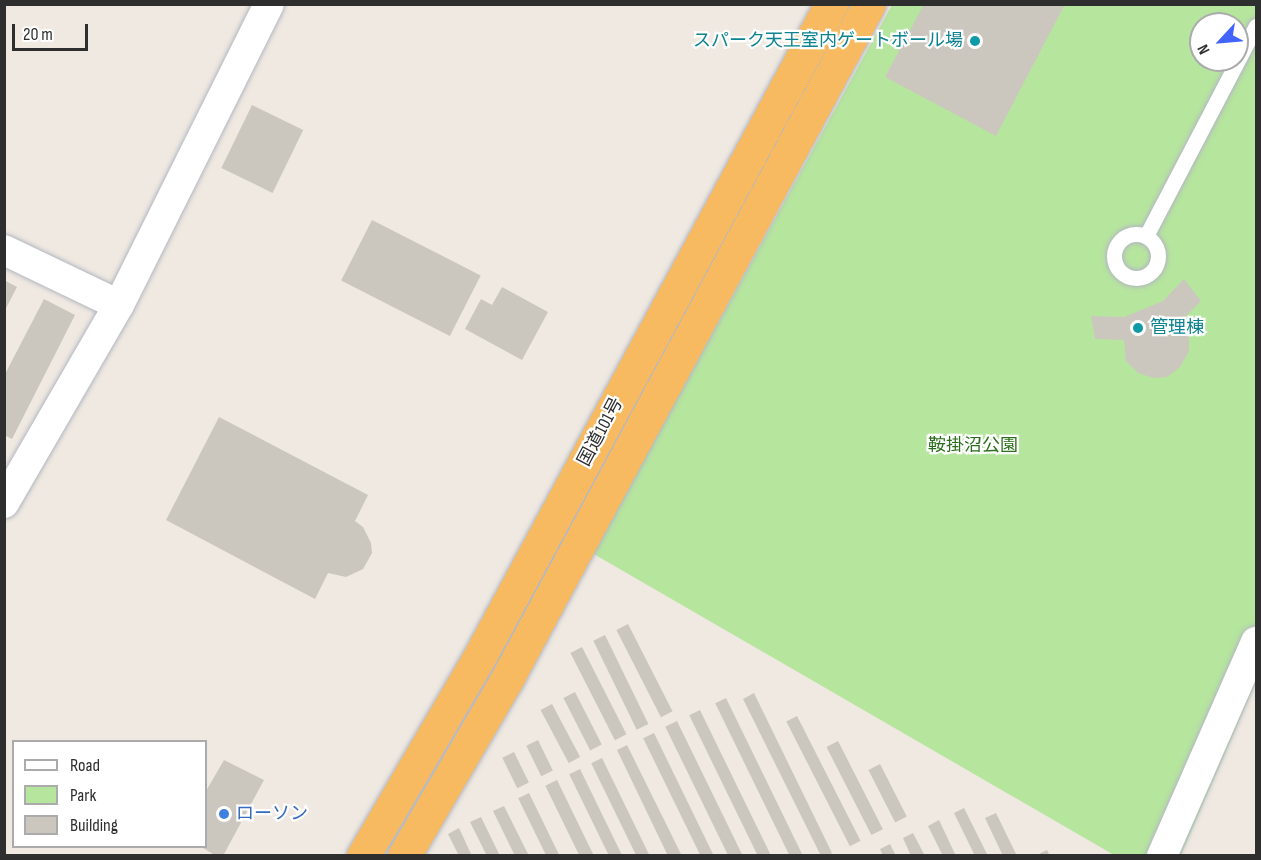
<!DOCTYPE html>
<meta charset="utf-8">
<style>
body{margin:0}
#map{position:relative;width:1261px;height:860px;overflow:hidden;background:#efe9e1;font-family:"Sofia Sans Condensed","Noto Sans JP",sans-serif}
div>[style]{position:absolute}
.green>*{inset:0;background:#b6e59e}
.building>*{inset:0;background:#cbc7bf;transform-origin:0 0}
.roads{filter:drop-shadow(0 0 2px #b4b7c1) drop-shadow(0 0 2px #b4b7c1)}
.service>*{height:15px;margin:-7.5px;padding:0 7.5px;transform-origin:7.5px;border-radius:7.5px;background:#fff}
.service>.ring{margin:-7.5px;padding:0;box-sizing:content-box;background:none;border:15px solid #fff;border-radius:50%}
.minor>*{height:30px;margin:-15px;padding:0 15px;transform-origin:15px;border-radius:15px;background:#fff}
.trunk>*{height:33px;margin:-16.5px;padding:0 16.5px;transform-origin:16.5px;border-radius:16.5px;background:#f8ba60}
.dots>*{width:16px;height:16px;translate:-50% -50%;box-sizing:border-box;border:3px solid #fff;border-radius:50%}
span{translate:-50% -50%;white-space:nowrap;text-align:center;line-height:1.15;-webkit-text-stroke:4.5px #fff;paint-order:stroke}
.culture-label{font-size:18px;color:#0d838f}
.right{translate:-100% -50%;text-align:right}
.left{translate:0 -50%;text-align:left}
.street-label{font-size:18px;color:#2e2e2e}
.park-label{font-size:18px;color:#2c6e1b}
.shop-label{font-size:18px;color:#366cbe}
.frame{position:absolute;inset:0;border:6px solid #2e2e2e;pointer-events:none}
.legend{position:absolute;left:12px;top:740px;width:195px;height:108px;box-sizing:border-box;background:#fff;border:2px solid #ababab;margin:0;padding:8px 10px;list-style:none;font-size:18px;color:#2e2e2e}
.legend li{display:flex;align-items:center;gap:12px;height:30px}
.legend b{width:30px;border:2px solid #ababab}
.north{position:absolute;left:1189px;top:12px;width:60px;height:60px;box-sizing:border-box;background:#fff;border:2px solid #ababab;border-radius:50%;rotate:244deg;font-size:16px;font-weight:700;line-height:24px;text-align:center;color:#2e2e2e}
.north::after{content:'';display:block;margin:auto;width:21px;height:27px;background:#4264fb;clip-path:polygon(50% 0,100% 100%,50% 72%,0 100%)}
.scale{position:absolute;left:12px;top:24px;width:76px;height:27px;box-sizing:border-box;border:3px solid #2e2e2e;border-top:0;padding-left:8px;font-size:18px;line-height:21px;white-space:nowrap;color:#2e2e2e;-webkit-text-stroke:4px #fff;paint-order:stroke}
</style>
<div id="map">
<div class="green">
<i style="clip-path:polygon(evenodd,892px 5px,1256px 5px,1256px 682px,1181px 855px,1114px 855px,592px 553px,892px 5px,1201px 24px,1237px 24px,1237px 60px,1201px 60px,1201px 24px)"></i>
</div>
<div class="building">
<i style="clip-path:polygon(924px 4px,1065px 4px,996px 136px,885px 77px)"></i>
<i style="left:252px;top:105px;width:57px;height:70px;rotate:26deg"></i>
<i style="left:372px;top:220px;width:122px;height:68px;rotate:27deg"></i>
<i style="clip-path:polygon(1184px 279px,1201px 301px,1179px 323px,1189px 333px,1189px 351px,1180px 367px,1167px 377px,1153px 378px,1138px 373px,1126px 361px,1124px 340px,1095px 339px,1091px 316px,1124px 317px,1163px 301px)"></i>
<i style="clip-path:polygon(4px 280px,17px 287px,4px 312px)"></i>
<i style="clip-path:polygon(502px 287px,548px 312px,522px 360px,465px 329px,481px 299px,492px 305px)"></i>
<i style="clip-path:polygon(44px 299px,75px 315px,12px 439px,4px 435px,4px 376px)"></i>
<i style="clip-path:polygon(219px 417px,368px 495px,355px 521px,363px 527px,371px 543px,372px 553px,363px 569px,346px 577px,328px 573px,315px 599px,166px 520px)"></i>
<i style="left:628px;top:624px;width:98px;height:13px;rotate:63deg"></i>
<i style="left:605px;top:635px;width:99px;height:13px;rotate:64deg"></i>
<i style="left:582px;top:647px;width:98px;height:13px;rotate:63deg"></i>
<i style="left:575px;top:692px;width:59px;height:13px;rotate:63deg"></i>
<i style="clip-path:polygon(754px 693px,832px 853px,827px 856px,821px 856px,743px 699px)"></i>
<i style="left:726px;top:698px;width:176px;height:12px;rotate:64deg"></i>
<i style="left:552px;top:704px;width:60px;height:13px;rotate:62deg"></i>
<i style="left:700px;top:710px;width:163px;height:12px;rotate:64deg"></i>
<i style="left:797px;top:716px;width:140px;height:12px;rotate:63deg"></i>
<i style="left:677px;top:721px;width:150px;height:13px;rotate:64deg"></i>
<i style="left:654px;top:733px;width:137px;height:12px;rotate:64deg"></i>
<i style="left:538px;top:740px;width:34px;height:13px;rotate:64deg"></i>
<i style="left:838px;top:741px;width:99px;height:13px;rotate:63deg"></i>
<i style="clip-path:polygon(627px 745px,682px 856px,668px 856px,617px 750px)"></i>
<i style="left:514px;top:752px;width:34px;height:13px;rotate:64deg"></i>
<i style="left:602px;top:758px;width:109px;height:12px;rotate:64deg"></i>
<i style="clip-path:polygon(224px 760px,264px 780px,223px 856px,216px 856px,200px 846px,206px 846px,206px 791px)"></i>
<i style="left:880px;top:764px;width:59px;height:13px;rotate:63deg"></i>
<i style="left:580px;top:769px;width:97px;height:12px;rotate:64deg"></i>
<i style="left:557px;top:780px;width:85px;height:13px;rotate:64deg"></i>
<i style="left:529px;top:793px;width:70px;height:12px;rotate:64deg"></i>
<i style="clip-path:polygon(504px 806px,529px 856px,515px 856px,493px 811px)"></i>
<i style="clip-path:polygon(964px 808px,988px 856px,975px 856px,954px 813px)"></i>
<i style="clip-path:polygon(996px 813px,1017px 856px,1003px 856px,985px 818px)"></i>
<i style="clip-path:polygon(481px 817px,500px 856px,487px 856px,470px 822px)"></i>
<i style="clip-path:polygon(939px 820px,956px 856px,943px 856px,928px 826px)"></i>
<i style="clip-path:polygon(459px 828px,472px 856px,459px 856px,448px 834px)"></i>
<i style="clip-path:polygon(913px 833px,925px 856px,911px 856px,903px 838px)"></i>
<i style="clip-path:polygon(890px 844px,896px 856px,883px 856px,880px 849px)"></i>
<i style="clip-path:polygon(1047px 850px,1050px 856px,1035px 856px)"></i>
</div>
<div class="roads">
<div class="service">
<i class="ring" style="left:1114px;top:234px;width:29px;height:29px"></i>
<i style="left:1146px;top:236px;width:237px;rotate:-62.4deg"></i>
</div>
<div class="minor">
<i style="left:4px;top:250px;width:127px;rotate:25.6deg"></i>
<i style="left:4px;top:503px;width:229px;rotate:-59.9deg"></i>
<i style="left:119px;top:305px;width:336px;rotate:-63.5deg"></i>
<i style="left:1162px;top:856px;width:234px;rotate:-66.3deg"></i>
</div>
<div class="trunk">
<i style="left:363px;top:856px;width:236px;rotate:-59.7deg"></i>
<i style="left:482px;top:652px;width:736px;rotate:-61.69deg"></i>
<i style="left:404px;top:856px;width:205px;rotate:-59.8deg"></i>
<i style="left:507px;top:679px;width:766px;rotate:-61.8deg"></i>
</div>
</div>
<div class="dots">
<i style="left:975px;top:41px;background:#0f9aa8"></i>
<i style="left:1138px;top:328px;background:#0f9aa8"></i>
<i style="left:224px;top:814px;background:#3f7fe0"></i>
</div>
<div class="culture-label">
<span class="right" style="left:963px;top:41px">スパーク天王室内ゲートボール場</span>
<span class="left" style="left:1150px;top:328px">管理棟</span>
</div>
<div class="street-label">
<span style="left:601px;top:432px;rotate:-62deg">国道101号</span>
</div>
<div class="park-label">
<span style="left:973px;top:446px">鞍掛沼公園</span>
</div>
<div class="shop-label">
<span class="left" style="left:236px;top:814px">ローソン</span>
</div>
<div class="frame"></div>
<ul class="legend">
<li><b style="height:8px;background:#fff"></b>Road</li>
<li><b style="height:16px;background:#b6e59e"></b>Park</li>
<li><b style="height:16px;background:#cbc7bf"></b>Building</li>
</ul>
<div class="north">N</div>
<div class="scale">20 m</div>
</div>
